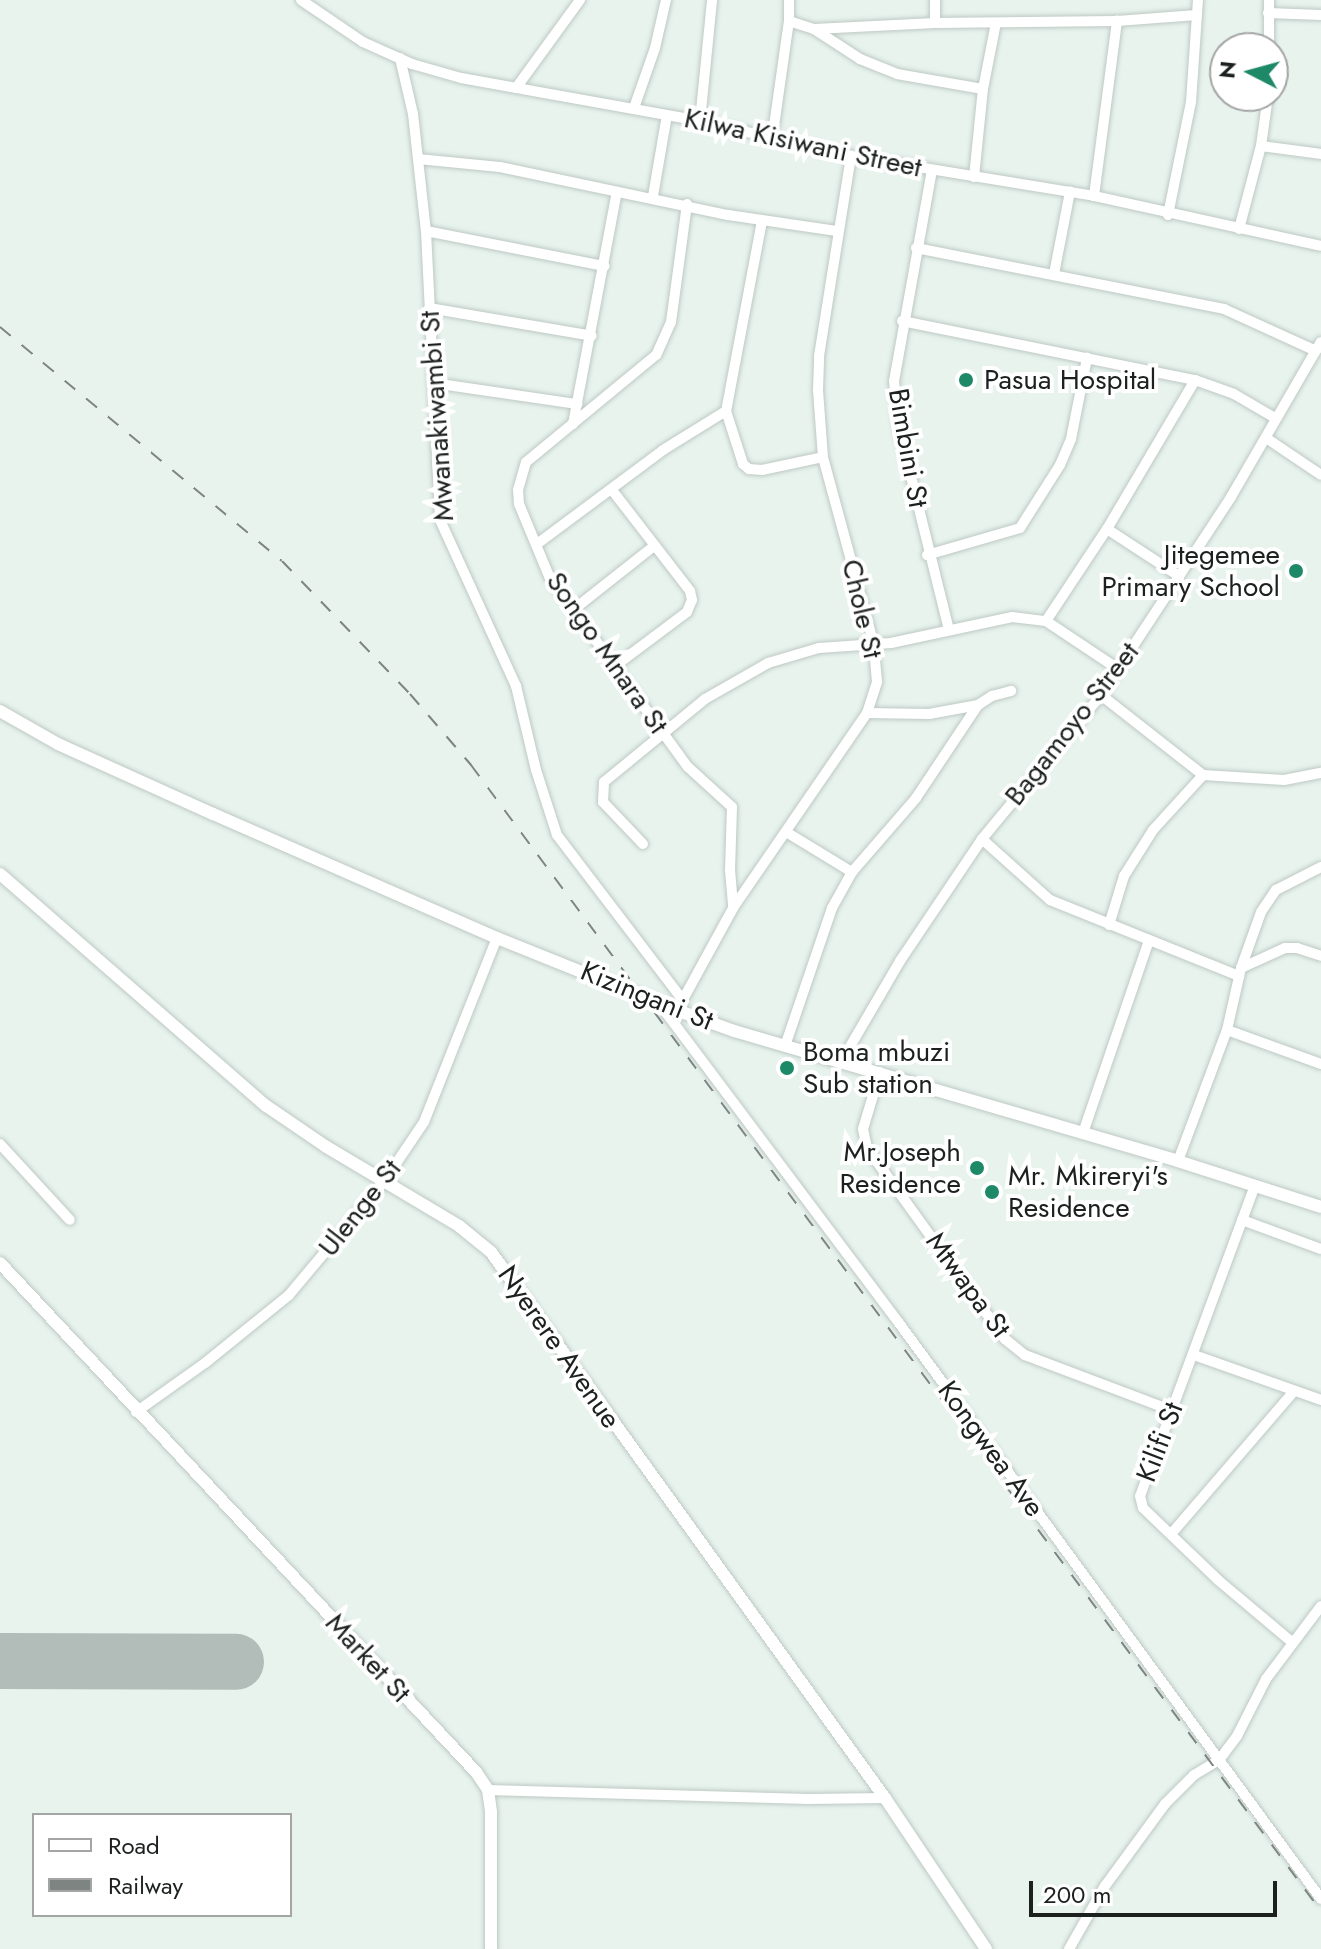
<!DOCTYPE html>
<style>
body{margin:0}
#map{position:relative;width:1321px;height:1949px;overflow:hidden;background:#e8f3ee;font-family:Jost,sans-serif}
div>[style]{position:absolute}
.runway>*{height:56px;margin:-28px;padding:0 28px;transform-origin:28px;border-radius:28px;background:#b2bcb8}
.roads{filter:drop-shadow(0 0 2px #bec9c4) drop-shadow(0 0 2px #bec9c4)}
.minor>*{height:10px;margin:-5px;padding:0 5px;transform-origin:5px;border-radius:5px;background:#fff}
.tertiary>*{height:12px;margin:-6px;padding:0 6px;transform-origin:6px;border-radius:6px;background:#fff}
.rail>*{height:2px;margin-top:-1px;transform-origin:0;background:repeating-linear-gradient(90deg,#7d8481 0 14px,transparent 0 28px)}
.dots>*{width:22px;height:22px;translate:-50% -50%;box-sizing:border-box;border:4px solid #fff;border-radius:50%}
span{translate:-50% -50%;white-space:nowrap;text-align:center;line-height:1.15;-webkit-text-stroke:8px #fff;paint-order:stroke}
.street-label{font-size:28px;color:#1c201f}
.poi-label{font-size:28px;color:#1c201f}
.left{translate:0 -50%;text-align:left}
.right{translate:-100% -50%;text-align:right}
.legend{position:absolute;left:32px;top:1813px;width:260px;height:104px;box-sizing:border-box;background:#fff;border:2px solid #a4a6a5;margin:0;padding:10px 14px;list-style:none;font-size:24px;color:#1c201f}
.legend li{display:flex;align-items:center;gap:16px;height:40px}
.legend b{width:40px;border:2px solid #a4a6a5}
.north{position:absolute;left:1209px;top:32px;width:80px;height:80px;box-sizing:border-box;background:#fff;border:2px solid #a4a6a5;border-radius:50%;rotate:276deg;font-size:22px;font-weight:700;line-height:32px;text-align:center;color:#1c201f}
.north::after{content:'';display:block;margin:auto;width:28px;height:36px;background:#1d8967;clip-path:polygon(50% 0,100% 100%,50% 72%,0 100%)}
.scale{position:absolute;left:1029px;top:1881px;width:248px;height:36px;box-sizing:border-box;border:4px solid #1c201f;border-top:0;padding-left:10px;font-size:24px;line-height:28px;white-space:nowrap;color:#1c201f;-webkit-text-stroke:6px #fff;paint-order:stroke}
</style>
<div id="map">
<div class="runway">
<i style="left:0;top:1661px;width:236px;rotate:0.2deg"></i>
</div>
<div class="roads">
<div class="minor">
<i style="left:301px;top:0;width:75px;rotate:34.1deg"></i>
<i style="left:363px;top:42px;width:54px;rotate:24.2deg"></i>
<i style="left:412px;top:64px;width:51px;rotate:15.9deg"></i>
<i style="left:461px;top:78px;width:243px;rotate:10.2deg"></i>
<i style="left:700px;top:121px;width:155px;rotate:13.1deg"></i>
<i style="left:851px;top:156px;width:246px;rotate:9.3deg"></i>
<i style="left:1094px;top:196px;width:232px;rotate:12.4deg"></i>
<i style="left:935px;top:0;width:23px;rotate:90deg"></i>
<i style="left:1268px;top:13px;width:53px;rotate:2.2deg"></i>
<i style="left:789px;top:21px;width:26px;rotate:18deg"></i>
<i style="left:814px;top:29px;width:121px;rotate:-2.8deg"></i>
<i style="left:935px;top:23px;width:182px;rotate:-0.6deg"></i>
<i style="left:1117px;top:21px;width:80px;rotate:-4.3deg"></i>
<i style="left:814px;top:29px;width:55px;rotate:33.1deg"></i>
<i style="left:860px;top:59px;width:40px;rotate:22deg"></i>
<i style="left:897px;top:74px;width:87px;rotate:9.9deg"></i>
<i style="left:1269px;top:48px;width:48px;rotate:-90deg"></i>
<i style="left:400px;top:58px;width:57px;rotate:76.9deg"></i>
<i style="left:413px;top:114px;width:118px;rotate:83.7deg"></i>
<i style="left:426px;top:231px;width:289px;rotate:87.2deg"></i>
<i style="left:440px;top:520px;width:183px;rotate:65.4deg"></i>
<i style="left:516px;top:686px;width:86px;rotate:76.6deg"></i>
<i style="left:536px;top:770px;width:68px;rotate:72.1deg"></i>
<i style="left:557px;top:835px;width:206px;rotate:52.7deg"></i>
<i style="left:516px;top:88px;width:109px;rotate:-54deg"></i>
<i style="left:634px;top:108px;width:64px;rotate:-70.7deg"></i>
<i style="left:655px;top:48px;width:49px;rotate:-77.1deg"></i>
<i style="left:700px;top:121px;width:122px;rotate:-84.3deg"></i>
<i style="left:772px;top:140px;width:120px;rotate:-81.9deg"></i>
<i style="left:789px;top:21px;width:21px;rotate:-90deg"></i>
<i style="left:1261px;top:146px;width:61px;rotate:7.6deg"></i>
<i style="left:418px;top:159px;width:82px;rotate:5.6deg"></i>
<i style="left:500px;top:167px;width:233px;rotate:11.9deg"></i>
<i style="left:728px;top:215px;width:110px;rotate:8.4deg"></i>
<i style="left:932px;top:170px;width:214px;rotate:100.2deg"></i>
<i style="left:894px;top:381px;width:47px;rotate:83.9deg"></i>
<i style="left:899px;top:428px;width:208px;rotate:76.1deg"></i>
<i style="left:974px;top:177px;width:88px;rotate:-84.2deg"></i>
<i style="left:983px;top:89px;width:67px;rotate:-78.9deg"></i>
<i style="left:653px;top:196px;width:82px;rotate:-80.2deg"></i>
<i style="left:1094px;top:196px;width:177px;rotate:-82.5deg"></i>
<i style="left:687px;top:204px;width:119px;rotate:97.7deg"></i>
<i style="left:671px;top:322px;width:36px;rotate:114deg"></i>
<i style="left:656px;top:355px;width:168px;rotate:140.5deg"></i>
<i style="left:526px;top:462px;width:29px;rotate:106deg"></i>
<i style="left:518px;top:490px;width:14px;rotate:86deg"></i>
<i style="left:519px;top:504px;width:78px;rotate:67.4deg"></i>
<i style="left:549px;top:576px;width:236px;rotate:54deg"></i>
<i style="left:688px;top:767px;width:59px;rotate:42.3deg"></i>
<i style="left:732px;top:807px;width:63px;rotate:91.8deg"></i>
<i style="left:730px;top:870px;width:38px;rotate:85deg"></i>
<i style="left:1168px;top:215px;width:115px;rotate:-78.5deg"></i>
<i style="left:1191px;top:102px;width:102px;rotate:-86.1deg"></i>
<i style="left:762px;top:221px;width:193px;rotate:100.7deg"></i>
<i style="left:726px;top:411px;width:56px;rotate:72.2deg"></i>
<i style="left:743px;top:464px;width:8px;rotate:40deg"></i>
<i style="left:749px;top:469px;width:13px;rotate:4deg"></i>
<i style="left:762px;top:470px;width:62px;rotate:-12deg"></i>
<i style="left:1239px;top:229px;width:86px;rotate:-75.2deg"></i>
<i style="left:1261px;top:146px;width:50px;rotate:-82deg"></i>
<i style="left:426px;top:231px;width:182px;rotate:11.1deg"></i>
<i style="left:916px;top:248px;width:314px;rotate:11.2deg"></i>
<i style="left:1224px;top:309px;width:101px;rotate:24.5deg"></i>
<i style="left:1054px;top:274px;width:84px;rotate:-79deg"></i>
<i style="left:429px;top:308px;width:165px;rotate:9.7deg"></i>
<i style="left:902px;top:321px;width:299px;rotate:11.4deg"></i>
<i style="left:1195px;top:380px;width:41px;rotate:19.7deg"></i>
<i style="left:1234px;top:394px;width:48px;rotate:30.3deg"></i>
<i style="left:433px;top:383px;width:146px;rotate:8.3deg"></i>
<i style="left:573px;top:424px;width:236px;rotate:-79.3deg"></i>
<i style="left:1266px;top:438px;width:66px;rotate:33.9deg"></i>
<i style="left:612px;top:490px;width:128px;rotate:52.3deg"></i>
<i style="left:690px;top:591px;width:9px;rotate:77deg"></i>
<i style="left:692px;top:600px;width:13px;rotate:113deg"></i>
<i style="left:687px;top:612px;width:90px;rotate:143.1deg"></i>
<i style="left:1107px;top:529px;width:86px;rotate:33.1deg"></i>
<i style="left:537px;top:544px;width:157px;rotate:-36.7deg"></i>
<i style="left:663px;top:450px;width:74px;rotate:-31.8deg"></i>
<i style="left:927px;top:555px;width:97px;rotate:-16.2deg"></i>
<i style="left:1020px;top:528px;width:75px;rotate:-57.6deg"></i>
<i style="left:1060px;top:465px;width:28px;rotate:-67deg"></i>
<i style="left:1071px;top:439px;width:83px;rotate:-78.8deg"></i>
<i style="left:573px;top:610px;width:103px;rotate:-38.3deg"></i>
<i style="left:1046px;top:621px;width:110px;rotate:-56.5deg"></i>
<i style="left:1107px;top:529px;width:173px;rotate:-59.4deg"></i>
<i style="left:1101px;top:695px;width:130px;rotate:38.1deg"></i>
<i style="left:1203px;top:775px;width:81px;rotate:3.5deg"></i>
<i style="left:1284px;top:780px;width:38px;rotate:-11deg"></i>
<i style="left:867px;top:713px;width:62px;rotate:0.9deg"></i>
<i style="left:929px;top:714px;width:50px;rotate:-10.4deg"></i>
<i style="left:788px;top:833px;width:75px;rotate:31.4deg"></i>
<i style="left:982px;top:839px;width:91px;rotate:41.9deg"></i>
<i style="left:1050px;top:900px;width:204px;rotate:21.9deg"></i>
<i style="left:643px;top:844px;width:58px;rotate:-133.6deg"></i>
<i style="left:603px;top:802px;width:20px;rotate:-87deg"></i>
<i style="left:604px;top:782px;width:131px;rotate:-39.4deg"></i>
<i style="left:705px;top:699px;width:73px;rotate:-29.7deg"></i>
<i style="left:768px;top:663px;width:53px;rotate:-16.4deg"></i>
<i style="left:819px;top:648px;width:72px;rotate:-4deg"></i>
<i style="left:891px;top:643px;width:124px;rotate:-12.1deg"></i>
<i style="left:1012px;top:617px;width:34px;rotate:7deg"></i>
<i style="left:1046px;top:621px;width:87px;rotate:33.7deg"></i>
<i style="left:1109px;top:925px;width:51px;rotate:-73deg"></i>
<i style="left:1124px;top:876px;width:54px;rotate:-57.8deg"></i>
<i style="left:1153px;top:830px;width:74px;rotate:-47.7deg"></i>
<i style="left:1241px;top:968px;width:48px;rotate:-24.4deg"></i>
<i style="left:1285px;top:948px;width:12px"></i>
<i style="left:1297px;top:948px;width:25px;rotate:18deg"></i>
<i style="left:658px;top:1002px;width:401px;rotate:53.1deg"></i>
<i style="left:899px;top:1323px;width:714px;rotate:53.77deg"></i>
<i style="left:680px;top:1005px;width:111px;rotate:-61.3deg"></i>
<i style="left:733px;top:908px;width:237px;rotate:-55.5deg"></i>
<i style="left:867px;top:713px;width:33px;rotate:-72deg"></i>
<i style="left:877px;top:682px;width:37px;rotate:-95deg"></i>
<i style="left:874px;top:645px;width:195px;rotate:-105.2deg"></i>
<i style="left:823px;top:457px;width:67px;rotate:-94.3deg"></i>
<i style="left:818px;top:390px;width:34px;rotate:-88deg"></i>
<i style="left:819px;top:356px;width:203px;rotate:-80.9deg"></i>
<i style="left:1227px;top:1030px;width:100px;rotate:19.9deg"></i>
<i style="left:785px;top:1046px;width:146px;rotate:-71.2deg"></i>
<i style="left:832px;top:908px;width:41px;rotate:-60.9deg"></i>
<i style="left:852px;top:872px;width:98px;rotate:-49.1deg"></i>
<i style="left:916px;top:798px;width:112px;rotate:-56.3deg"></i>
<i style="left:978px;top:705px;width:17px;rotate:-33deg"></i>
<i style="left:992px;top:696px;width:20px;rotate:-15deg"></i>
<i style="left:841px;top:1062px;width:117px;rotate:-59.7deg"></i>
<i style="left:900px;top:961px;width:147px;rotate:-56.1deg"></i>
<i style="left:982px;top:839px;width:187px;rotate:-50.4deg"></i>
<i style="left:1101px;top:695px;width:237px;rotate:-56.7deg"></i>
<i style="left:1231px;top:497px;width:179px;rotate:-59.9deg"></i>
<i style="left:880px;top:1072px;width:59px;rotate:106.6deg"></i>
<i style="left:863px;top:1129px;width:19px;rotate:78deg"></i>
<i style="left:867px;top:1148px;width:236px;rotate:54.2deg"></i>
<i style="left:1005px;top:1339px;width:26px;rotate:39deg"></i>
<i style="left:1025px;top:1355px;width:158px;rotate:20.7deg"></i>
<i style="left:1083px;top:1133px;width:204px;rotate:-71.1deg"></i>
<i style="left:0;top:1144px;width:103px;rotate:47.4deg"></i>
<i style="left:1178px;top:1161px;width:140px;rotate:-69.5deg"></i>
<i style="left:1227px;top:1030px;width:64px;rotate:-77.3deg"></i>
<i style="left:1241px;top:968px;width:59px;rotate:-70.3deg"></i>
<i style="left:1261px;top:912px;width:27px;rotate:-56deg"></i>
<i style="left:1276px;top:890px;width:51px;rotate:-27.1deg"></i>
<i style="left:1254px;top:1188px;width:328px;rotate:110.3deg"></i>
<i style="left:1140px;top:1496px;width:12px;rotate:76deg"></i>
<i style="left:1143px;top:1508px;width:104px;rotate:43.8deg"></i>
<i style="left:1218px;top:1580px;width:97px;rotate:40deg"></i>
<i style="left:1242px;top:1220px;width:84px;rotate:20.2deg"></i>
<i style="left:1194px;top:1355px;width:135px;rotate:19.5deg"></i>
<i style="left:136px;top:1412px;width:85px;rotate:-35.4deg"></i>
<i style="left:205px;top:1363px;width:108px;rotate:-39deg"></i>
<i style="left:289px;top:1295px;width:146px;rotate:-50deg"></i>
<i style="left:383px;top:1183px;width:73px;rotate:-56.1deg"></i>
<i style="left:424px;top:1122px;width:198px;rotate:-68.4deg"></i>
<i style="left:1172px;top:1533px;width:187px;rotate:-49.3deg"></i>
<i style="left:488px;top:1790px;width:320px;rotate:1.6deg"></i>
<i style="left:808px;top:1799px;width:77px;rotate:-0.7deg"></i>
<i style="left:1069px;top:1949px;width:73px;rotate:-60.3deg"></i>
<i style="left:1105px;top:1886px;width:102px;rotate:-53.8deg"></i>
<i style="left:1165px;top:1804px;width:41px;rotate:-45deg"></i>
<i style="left:1194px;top:1775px;width:29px;rotate:-31deg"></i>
<i style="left:1219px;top:1760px;width:30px;rotate:-53deg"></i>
<i style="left:1237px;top:1736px;width:64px;rotate:-63deg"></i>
<i style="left:1266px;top:1679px;width:91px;rotate:-53deg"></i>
</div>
<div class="tertiary">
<i style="left:0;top:711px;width:67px;rotate:29.6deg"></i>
<i style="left:58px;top:744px;width:170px;rotate:24.3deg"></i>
<i style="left:213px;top:814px;width:310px;rotate:23.6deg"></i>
<i style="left:497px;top:938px;width:196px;rotate:21.9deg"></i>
<i style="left:679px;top:1011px;width:59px;rotate:20deg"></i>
<i style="left:734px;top:1031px;width:463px;rotate:16.3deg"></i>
<i style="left:1178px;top:1161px;width:150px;rotate:17.8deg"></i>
<i style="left:0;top:874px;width:352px;rotate:41.1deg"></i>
<i style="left:265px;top:1105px;width:73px;rotate:34.3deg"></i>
<i style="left:325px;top:1146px;width:156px;rotate:30.8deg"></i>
<i style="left:459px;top:1226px;width:41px;rotate:39.1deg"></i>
<i style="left:491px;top:1252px;width:673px;rotate:54.19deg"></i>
<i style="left:885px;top:1798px;width:182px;rotate:56.2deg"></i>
<i style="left:0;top:1263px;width:697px;rotate:46.92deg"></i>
<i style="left:476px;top:1772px;width:22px;rotate:56deg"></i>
<i style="left:488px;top:1790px;width:22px;rotate:82deg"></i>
<i style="left:491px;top:1812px;width:137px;rotate:90deg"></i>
</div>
</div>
<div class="rail">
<i style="left:0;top:327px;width:366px;rotate:39.7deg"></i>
<i style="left:282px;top:561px;width:185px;rotate:46.1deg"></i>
<i style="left:410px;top:694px;width:94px;rotate:49.3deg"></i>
<i style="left:471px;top:765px;width:1427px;rotate:53.44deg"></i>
</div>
<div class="dots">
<i style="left:966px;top:380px;background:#1d8967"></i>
<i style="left:1296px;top:571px;background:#1d8967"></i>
<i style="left:787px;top:1068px;background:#1d8967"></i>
<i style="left:977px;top:1168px;background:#1d8967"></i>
<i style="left:992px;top:1192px;background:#1d8967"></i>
</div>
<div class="street-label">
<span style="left:803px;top:143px;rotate:12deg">Kilwa Kisiwani Street</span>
<span style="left:437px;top:416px;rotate:-94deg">Mwanakiwambi St</span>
<span style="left:908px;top:448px;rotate:80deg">Bimbini St</span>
<span style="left:862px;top:609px;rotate:77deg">Chole St</span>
<span style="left:607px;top:653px;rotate:55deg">Songo Mnara St</span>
<span style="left:1072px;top:724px;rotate:-52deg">Bagamoyo Street</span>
<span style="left:647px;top:996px;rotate:22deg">Kizingani St</span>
<span style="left:360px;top:1208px;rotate:-52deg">Ulenge St</span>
<span style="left:968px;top:1285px;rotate:54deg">Mtwapa St</span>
<span style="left:559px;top:1347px;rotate:55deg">Nyerere Avenue</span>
<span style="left:1160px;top:1442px;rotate:-69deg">Kilifi St</span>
<span style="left:991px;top:1449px;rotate:54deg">Kongwea Ave</span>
<span style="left:368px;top:1658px;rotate:47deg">Market St</span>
</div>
<div class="poi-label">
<span class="left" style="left:984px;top:380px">Pasua Hospital</span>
<span class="right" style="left:1280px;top:571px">Jitegemee<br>Primary School</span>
<span class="left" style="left:803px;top:1068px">Boma mbuzi<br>Sub station</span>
<span class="right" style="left:961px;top:1168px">Mr.Joseph<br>Residence</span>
<span class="left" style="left:1008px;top:1192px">Mr. Mkireryi's<br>Residence</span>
</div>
<ul class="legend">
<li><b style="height:10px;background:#fff"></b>Road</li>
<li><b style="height:10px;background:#7d8481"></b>Railway</li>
</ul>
<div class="north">N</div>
<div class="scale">200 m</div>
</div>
